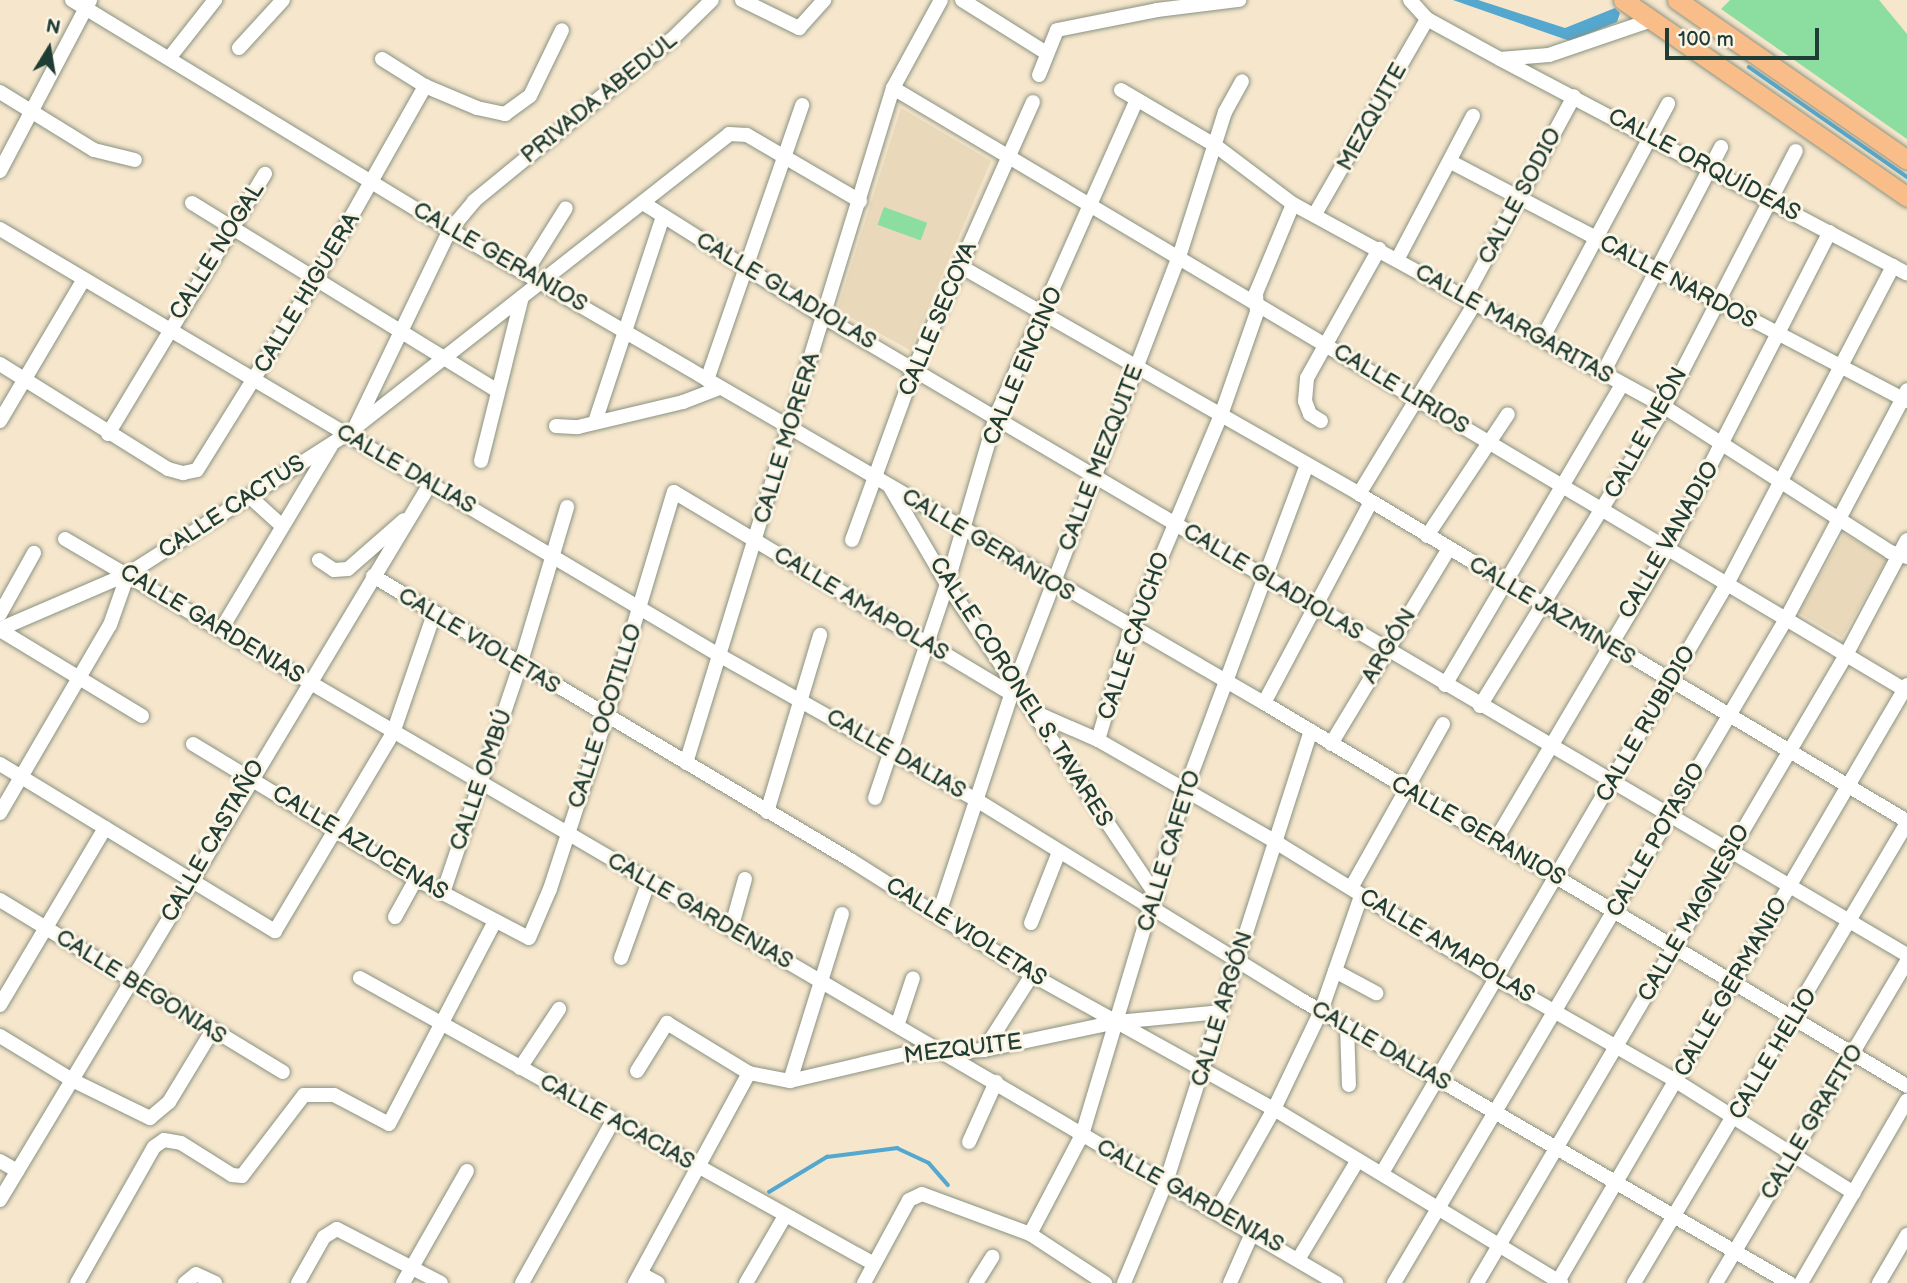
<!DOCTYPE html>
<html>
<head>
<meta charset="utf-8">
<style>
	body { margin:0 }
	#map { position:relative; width:1907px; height:1283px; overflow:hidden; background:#f5e6cc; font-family:"Balsamiq Sans",sans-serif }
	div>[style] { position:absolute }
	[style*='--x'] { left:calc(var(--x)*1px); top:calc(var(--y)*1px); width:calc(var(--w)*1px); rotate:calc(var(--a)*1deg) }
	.built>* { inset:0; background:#e9d9ba; transform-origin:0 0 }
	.green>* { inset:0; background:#8bdea0; transform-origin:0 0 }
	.water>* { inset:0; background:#54a7cf }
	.stream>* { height:3.5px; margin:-1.75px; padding:0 1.75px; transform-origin:1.75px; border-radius:1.75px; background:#54a7cf }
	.roads { filter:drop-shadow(0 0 2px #8a9280) drop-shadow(0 0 2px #8a9280) }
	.minor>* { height:14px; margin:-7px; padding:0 7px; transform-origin:7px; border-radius:7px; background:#fff }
	.highway>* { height:19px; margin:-9.5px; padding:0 9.5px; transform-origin:9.5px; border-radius:9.5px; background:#f8bd88 }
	span { translate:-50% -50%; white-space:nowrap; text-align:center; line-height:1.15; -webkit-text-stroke:6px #fcf5e5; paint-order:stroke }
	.street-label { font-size:23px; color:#1f3d34 }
	.north { position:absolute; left:14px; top:14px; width:70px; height:70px; -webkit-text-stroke:5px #fcf5e5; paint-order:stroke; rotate:11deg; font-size:19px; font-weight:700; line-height:28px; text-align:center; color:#1f3d34 }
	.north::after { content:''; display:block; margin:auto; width:24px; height:32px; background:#1f3d34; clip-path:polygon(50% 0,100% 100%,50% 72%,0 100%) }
	.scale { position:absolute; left:1665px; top:28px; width:154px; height:32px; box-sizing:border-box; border:4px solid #1f3d34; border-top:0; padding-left:9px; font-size:21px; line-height:24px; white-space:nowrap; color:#1f3d34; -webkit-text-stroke:5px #fcf5e5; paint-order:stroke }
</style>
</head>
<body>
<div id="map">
	<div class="built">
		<i style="clip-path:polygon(901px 108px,991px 161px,910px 350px,837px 310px)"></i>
		<i style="left:1844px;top:534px;width:50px;height:91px;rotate:30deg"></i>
	</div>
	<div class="green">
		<i style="clip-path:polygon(1730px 0,1879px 0,1907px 34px,1907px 139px,1721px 9px)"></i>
		<i style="left:884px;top:207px;width:46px;height:19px;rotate:20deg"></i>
	</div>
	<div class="water">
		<i style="clip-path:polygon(1453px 0,1478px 0,1565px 28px,1615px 8px,1620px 13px,1617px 22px,1570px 41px)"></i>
	</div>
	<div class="stream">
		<i style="--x:1749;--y:67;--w:193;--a:34.8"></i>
		<i style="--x:769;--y:1192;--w:68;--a:-31.1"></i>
		<i style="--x:827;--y:1157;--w:71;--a:-7.3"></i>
		<i style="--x:897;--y:1148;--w:35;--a:25"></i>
		<i style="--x:929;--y:1163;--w:29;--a:49"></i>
	</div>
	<div class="roads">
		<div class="minor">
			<i style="--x:72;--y:0;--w:442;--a:31.3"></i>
			<i style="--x:450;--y:230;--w:941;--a:30.16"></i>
			<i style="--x:1264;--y:703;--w:748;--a:30.78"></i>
			<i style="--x:742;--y:0;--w:64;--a:26.2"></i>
			<i style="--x:799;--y:28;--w:38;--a:-48"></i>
			<i style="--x:962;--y:0;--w:98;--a:32.1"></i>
			<i style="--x:1410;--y:0;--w:25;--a:48"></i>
			<i style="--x:1427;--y:19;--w:83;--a:28.7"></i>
			<i style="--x:1500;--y:59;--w:49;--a:-4.7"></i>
			<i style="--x:1549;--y:55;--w:109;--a:-18.8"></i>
			<i style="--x:239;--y:48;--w:65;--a:-47.5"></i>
			<i style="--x:170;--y:57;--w:73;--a:-51.7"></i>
			<i style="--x:382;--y:59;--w:51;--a:32.1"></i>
			<i style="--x:425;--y:86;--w:56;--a:22.9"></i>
			<i style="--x:477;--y:108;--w:29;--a:12"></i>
			<i style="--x:505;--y:114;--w:31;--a:-36"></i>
			<i style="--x:530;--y:96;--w:73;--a:-64.1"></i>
			<i style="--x:1500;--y:59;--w:460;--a:27.8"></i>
			<i style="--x:1039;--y:75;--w:48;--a:-68.2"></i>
			<i style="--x:1057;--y:30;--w:102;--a:-11.3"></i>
			<i style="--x:1157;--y:10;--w:83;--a:-7"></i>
			<i style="--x:893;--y:88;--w:1180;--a:30.74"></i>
			<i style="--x:1121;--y:90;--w:110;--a:30.5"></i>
			<i style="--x:1216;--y:146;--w:96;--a:37"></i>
			<i style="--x:1293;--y:204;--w:422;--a:28.6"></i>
			<i style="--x:1663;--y:406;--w:270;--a:32.7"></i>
			<i style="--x:1890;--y:552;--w:18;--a:16"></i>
			<i style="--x:0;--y:92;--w:110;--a:31.7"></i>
			<i style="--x:94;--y:150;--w:42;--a:13.7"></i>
			<i style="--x:1451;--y:162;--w:515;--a:27.66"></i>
			<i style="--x:0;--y:171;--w:193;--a:-62.2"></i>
			<i style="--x:192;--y:203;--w:357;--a:31.6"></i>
			<i style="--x:643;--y:203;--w:214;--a:32.2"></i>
			<i style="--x:824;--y:317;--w:1257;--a:30.5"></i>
			<i style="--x:1315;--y:214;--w:225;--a:-60.1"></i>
			<i style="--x:0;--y:229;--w:836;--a:30.65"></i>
			<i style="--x:719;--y:655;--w:297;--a:29.4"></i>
			<i style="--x:978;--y:801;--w:376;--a:31.6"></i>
			<i style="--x:1298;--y:998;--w:568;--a:30.13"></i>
			<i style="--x:1397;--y:260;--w:163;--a:-62.2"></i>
			<i style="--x:960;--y:266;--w:460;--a:29.7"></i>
			<i style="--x:1359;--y:494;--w:638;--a:30.83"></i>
			<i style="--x:526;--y:272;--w:75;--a:-58"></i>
			<i style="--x:1466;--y:296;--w:227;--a:-61.6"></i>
			<i style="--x:1542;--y:339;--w:267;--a:-61.8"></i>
			<i style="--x:0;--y:364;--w:198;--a:32"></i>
			<i style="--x:168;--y:469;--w:16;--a:15"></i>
			<i style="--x:183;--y:473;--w:14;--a:-12"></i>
			<i style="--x:197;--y:470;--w:225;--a:-58.1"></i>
			<i style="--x:316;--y:279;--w:222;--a:-60.5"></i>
			<i style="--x:1603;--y:373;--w:255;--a:-62.4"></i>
			<i style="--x:707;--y:380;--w:291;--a:-70.9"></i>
			<i style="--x:0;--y:421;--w:165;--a:-59.4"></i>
			<i style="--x:1321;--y:421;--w:13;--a:-148"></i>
			<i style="--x:1310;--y:414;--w:14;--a:-111"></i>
			<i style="--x:1305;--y:401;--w:23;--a:-85"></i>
			<i style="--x:1307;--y:378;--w:148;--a:-60.8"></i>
			<i style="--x:595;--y:422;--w:217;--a:-71.7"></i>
			<i style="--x:356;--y:425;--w:216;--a:-64.3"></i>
			<i style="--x:450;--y:230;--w:38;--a:-50"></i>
			<i style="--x:474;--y:201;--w:254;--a:-39.3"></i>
			<i style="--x:671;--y:40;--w:57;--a:-44.3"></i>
			<i style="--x:556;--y:426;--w:22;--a:3"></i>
			<i style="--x:578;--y:427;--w:108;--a:-13.4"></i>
			<i style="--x:683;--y:402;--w:39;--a:-21"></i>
			<i style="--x:108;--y:434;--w:304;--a:-58.9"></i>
			<i style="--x:481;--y:461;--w:169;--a:-76"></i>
			<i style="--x:890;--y:487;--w:113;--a:59.6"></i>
			<i style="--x:947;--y:584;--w:376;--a:56.1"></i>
			<i style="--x:1359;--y:494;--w:223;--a:-58.7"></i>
			<i style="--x:249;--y:496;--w:43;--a:42.2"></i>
			<i style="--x:1427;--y:536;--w:146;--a:-56.4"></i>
			<i style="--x:65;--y:539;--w:1473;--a:30.34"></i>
			<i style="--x:852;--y:540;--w:184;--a:-70"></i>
			<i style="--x:915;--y:367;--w:290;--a:-66"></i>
			<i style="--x:319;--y:560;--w:18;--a:34"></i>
			<i style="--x:334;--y:570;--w:14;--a:-4"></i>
			<i style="--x:348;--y:569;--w:74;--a:-41.2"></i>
			<i style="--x:373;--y:576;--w:557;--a:30.75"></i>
			<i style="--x:852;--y:861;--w:213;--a:32.3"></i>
			<i style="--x:1032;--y:975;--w:277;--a:29"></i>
			<i style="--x:1274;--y:1109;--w:336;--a:31.2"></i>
			<i style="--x:0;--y:614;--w:70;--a:-60.9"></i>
			<i style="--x:222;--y:628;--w:212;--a:-59.1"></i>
			<i style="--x:0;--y:629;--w:139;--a:-23.3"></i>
			<i style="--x:128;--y:574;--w:260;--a:-32.6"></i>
			<i style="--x:347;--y:434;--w:486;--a:-38.1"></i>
			<i style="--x:729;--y:134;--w:18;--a:3"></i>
			<i style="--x:747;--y:135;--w:131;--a:30.3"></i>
			<i style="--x:0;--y:630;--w:166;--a:31.2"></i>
			<i style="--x:1445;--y:685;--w:349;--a:-59.5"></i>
			<i style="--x:1264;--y:703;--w:228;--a:-62"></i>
			<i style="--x:1480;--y:706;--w:343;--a:-58.3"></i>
			<i style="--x:1660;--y:414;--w:296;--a:-62.7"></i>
			<i style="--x:1034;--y:712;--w:70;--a:23.6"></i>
			<i style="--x:1098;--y:740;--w:203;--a:29.8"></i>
			<i style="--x:1274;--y:841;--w:259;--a:31.7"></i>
			<i style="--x:1494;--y:977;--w:210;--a:29.7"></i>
			<i style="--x:1676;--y:1081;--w:210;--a:32.2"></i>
			<i style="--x:1098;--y:740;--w:116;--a:-73.4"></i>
			<i style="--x:1131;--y:629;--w:232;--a:-67.2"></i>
			<i style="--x:1221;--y:415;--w:109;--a:-70.7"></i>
			<i style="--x:1257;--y:312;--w:19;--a:-93"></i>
			<i style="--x:1256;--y:293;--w:96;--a:-67.4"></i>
			<i style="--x:193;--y:744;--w:261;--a:31.2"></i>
			<i style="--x:416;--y:879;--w:127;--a:27.6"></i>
			<i style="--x:529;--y:938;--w:53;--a:-66.8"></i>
			<i style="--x:550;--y:889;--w:180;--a:-71.9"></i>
			<i style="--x:606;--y:718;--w:236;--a:-73.3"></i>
			<i style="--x:674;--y:492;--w:394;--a:30.9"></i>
			<i style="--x:1331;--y:744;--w:227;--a:-58.9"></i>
			<i style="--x:686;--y:763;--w:706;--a:-72.95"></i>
			<i style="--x:893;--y:88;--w:100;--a:-61.4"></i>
			<i style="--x:0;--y:764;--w:322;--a:31.3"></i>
			<i style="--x:275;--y:931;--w:230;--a:-59.2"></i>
			<i style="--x:393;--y:733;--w:126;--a:-71"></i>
			<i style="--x:875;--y:798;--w:226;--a:-71.4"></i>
			<i style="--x:947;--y:584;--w:175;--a:-73.7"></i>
			<i style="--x:996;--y:416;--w:346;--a:-66"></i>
			<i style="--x:767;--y:812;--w:185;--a:-73.3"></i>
			<i style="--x:0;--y:813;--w:218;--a:-59.7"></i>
			<i style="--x:110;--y:625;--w:54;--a:-70.6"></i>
			<i style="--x:1495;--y:841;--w:340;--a:-59.4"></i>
			<i style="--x:1668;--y:548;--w:355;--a:-62.9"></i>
			<i style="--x:1351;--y:888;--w:188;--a:-60.7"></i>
			<i style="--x:443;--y:893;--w:241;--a:-71.3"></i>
			<i style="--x:520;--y:665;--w:165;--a:-73.4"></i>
			<i style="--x:0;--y:900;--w:331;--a:31.3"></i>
			<i style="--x:938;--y:916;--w:242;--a:-71.7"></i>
			<i style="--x:1014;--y:686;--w:460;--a:-69"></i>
			<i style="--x:1179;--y:257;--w:152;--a:-72.4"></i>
			<i style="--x:1225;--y:112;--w:35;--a:-61"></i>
			<i style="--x:395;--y:917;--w:43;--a:-61.1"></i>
			<i style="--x:1031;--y:923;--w:76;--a:-68.5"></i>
			<i style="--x:731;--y:929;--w:52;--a:-74.4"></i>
			<i style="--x:621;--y:958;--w:82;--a:-70"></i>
			<i style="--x:1335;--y:971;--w:47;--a:28.2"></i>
			<i style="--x:360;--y:978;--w:588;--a:29.09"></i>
			<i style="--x:0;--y:1005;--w:206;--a:-59.3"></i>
			<i style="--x:898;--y:1023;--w:47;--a:-71.6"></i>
			<i style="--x:1347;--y:1026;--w:59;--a:88.1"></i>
			<i style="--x:0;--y:1036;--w:84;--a:31.4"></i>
			<i style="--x:72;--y:1080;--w:87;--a:26"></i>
			<i style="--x:150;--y:1118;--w:25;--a:-40"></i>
			<i style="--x:169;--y:1102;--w:83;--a:-58.8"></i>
			<i style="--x:984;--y:1050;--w:89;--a:-57.4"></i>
			<i style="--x:520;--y:1068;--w:71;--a:-56.5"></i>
			<i style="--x:637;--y:1071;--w:57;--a:-58"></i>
			<i style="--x:667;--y:1023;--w:96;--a:31.4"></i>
			<i style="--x:749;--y:1073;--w:42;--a:11"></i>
			<i style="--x:790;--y:1081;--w:118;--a:-13.2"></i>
			<i style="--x:905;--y:1054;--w:79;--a:-2.9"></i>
			<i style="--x:984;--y:1050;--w:136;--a:-11.9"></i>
			<i style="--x:1117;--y:1022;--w:103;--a:-5.5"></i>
			<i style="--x:790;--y:1081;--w:175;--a:-72.7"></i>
			<i style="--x:969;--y:1142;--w:66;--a:-65.8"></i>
			<i style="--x:0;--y:1161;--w:20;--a:30"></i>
			<i style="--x:1382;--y:1173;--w:683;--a:-59.64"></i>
			<i style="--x:1727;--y:584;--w:359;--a:-62.4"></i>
			<i style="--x:0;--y:1200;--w:835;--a:-59.01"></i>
			<i style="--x:1216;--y:1212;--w:118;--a:-60.6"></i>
			<i style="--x:1274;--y:1109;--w:109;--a:-64.4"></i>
			<i style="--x:1321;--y:1011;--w:122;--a:-70.8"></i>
			<i style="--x:1030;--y:1234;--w:112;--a:-62.3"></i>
			<i style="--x:1082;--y:1135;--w:359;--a:-73.3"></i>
			<i style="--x:1185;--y:791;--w:348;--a:-69.5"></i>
			<i style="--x:1299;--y:1258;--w:114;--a:-59"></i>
			<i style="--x:641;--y:1274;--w:19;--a:28"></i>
			<i style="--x:77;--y:1283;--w:156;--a:-60.5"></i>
			<i style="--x:154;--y:1147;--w:12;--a:-35"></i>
			<i style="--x:164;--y:1140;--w:17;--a:10"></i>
			<i style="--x:181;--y:1143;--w:60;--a:32.1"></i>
			<i style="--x:232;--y:1175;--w:10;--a:6"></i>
			<i style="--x:242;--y:1176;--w:102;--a:-52.6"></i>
			<i style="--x:304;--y:1095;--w:30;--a:0"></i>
			<i style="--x:334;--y:1095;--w:62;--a:27.8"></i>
			<i style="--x:389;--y:1124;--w:229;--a:-62.4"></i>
			<i style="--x:185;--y:1283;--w:14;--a:-39"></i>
			<i style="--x:196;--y:1274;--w:21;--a:25"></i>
			<i style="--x:298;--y:1283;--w:53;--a:-60.5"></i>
			<i style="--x:324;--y:1237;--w:15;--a:-32"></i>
			<i style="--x:337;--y:1229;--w:117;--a:27.4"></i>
			<i style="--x:403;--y:1283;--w:129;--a:-60.3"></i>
			<i style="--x:522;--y:1283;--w:186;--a:-60.7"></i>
			<i style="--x:635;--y:1283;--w:239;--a:-61.5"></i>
			<i style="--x:746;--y:1283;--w:78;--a:-59.8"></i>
			<i style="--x:864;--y:1283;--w:94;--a:-61.5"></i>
			<i style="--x:909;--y:1200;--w:14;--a:-25"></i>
			<i style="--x:922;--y:1194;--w:115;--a:20.3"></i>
			<i style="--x:1030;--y:1234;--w:90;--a:33.2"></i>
			<i style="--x:976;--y:1283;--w:31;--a:-58"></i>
			<i style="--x:1124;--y:1283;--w:109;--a:-67.4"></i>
			<i style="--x:1166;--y:1182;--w:474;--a:-72.2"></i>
			<i style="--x:1230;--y:1283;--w:57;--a:-66.1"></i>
			<i style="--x:1394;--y:1283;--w:771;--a:-59.44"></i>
			<i style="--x:1786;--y:619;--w:259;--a:-62.1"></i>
			<i style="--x:1477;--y:1283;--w:728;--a:-59.56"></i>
			<i style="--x:1846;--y:655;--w:130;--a:-62.1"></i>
			<i style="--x:1557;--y:1283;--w:693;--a:-59.66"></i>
			<i style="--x:1634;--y:1283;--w:535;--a:-59.31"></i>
			<i style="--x:1716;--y:1283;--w:374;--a:-59.3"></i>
			<i style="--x:1801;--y:1283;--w:211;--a:-59.9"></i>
			<i style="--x:1879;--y:1283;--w:56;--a:-59.7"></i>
		</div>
		<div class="highway">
			<i style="--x:1623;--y:0;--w:346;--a:34.7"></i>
			<i style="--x:1677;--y:0;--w:280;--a:34.8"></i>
		</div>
	</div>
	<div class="street-label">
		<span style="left:599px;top:98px;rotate:-39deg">PRIVADA ABEDUL</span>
		<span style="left:1372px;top:117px;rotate:-61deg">MEZQUITE</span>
		<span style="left:1704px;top:165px;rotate:28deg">CALLE ORQUÍDEAS</span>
		<span style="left:1520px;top:196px;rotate:-62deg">CALLE SODIO</span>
		<span style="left:217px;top:251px;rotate:-58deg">CALLE NOGAL</span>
		<span style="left:500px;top:257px;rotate:30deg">CALLE GERANIOS</span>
		<span style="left:1678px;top:282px;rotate:28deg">CALLE NARDOS</span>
		<span style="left:786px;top:291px;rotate:31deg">CALLE GLADIOLAS</span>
		<span style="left:307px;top:293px;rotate:-59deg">CALLE HIGUERA</span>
		<span style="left:938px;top:319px;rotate:-67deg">CALLE SECOYA</span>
		<span style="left:1514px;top:324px;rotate:29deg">CALLE MARGARITAS</span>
		<span style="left:1023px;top:366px;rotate:-67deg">CALLE ENCINO</span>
		<span style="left:1401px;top:389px;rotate:31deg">CALLE LIRIOS</span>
		<span style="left:1646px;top:433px;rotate:-61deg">CALLE NEÓN</span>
		<span style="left:787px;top:438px;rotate:-73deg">CALLE MORERA</span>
		<span style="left:1101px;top:458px;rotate:-69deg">CALLE MEZQUITE</span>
		<span style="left:406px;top:469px;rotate:30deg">CALLE DALIAS</span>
		<span style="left:232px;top:507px;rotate:-33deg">CALLE CACTUS</span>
		<span style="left:1669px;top:540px;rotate:-60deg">CALLE VANADIO</span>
		<span style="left:988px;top:545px;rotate:31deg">CALLE GERANIOS</span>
		<span style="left:1273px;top:582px;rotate:31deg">CALLE GLADIOLAS</span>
		<span style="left:861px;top:604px;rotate:31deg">CALLE AMAPOLAS</span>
		<span style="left:1552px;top:611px;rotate:31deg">CALLE JAZMINES</span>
		<span style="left:212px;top:624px;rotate:31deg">CALLE GARDENIAS</span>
		<span style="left:1134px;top:636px;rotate:-71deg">CALLE CAUCHO</span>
		<span style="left:479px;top:641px;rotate:31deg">CALLE VIOLETAS</span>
		<span style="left:1389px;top:646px;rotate:-59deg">ARGÓN</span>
		<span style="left:1021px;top:692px;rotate:57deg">CALLE CORONEL S. TAVARES</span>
		<span style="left:605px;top:716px;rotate:-72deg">CALLE OCOTILLO</span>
		<span style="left:1646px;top:724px;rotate:-60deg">CALLE RUBIDIO</span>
		<span style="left:896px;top:754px;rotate:30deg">CALLE DALIAS</span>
		<span style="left:481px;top:780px;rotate:-71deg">CALLE OMBÚ</span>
		<span style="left:1478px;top:831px;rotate:30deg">CALLE GERANIOS</span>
		<span style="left:1656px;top:840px;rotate:-60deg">CALLE POTASIO</span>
		<span style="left:213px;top:841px;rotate:-60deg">CALLE CASTAÑO</span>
		<span style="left:360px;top:843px;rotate:31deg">CALLE AZUCENAS</span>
		<span style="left:1169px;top:851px;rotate:-73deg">CALLE CAFETO</span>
		<span style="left:700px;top:911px;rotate:30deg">CALLE GARDENIAS</span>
		<span style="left:1694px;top:913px;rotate:-60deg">CALLE MAGNESIO</span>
		<span style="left:966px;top:932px;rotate:32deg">CALLE VIOLETAS</span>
		<span style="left:1447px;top:946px;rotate:31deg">CALLE AMAPOLAS</span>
		<span style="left:141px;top:987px;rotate:32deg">CALLE BEGONIAS</span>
		<span style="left:1731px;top:987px;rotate:-60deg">CALLE GERMANIO</span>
		<span style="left:1222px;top:1009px;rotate:-73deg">CALLE ARGÓN</span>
		<span style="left:1381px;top:1046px;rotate:30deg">CALLE DALIAS</span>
		<span style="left:963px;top:1049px;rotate:-7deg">MEZQUITE</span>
		<span style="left:1773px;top:1054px;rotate:-59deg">CALLE HELIO</span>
		<span style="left:617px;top:1122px;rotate:29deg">CALLE ACACIAS</span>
		<span style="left:1812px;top:1122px;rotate:-59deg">CALLE GRAFITO</span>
		<span style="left:1190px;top:1196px;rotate:29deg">CALLE GARDENIAS</span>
	</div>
	<div class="north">N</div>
	<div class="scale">100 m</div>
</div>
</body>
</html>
